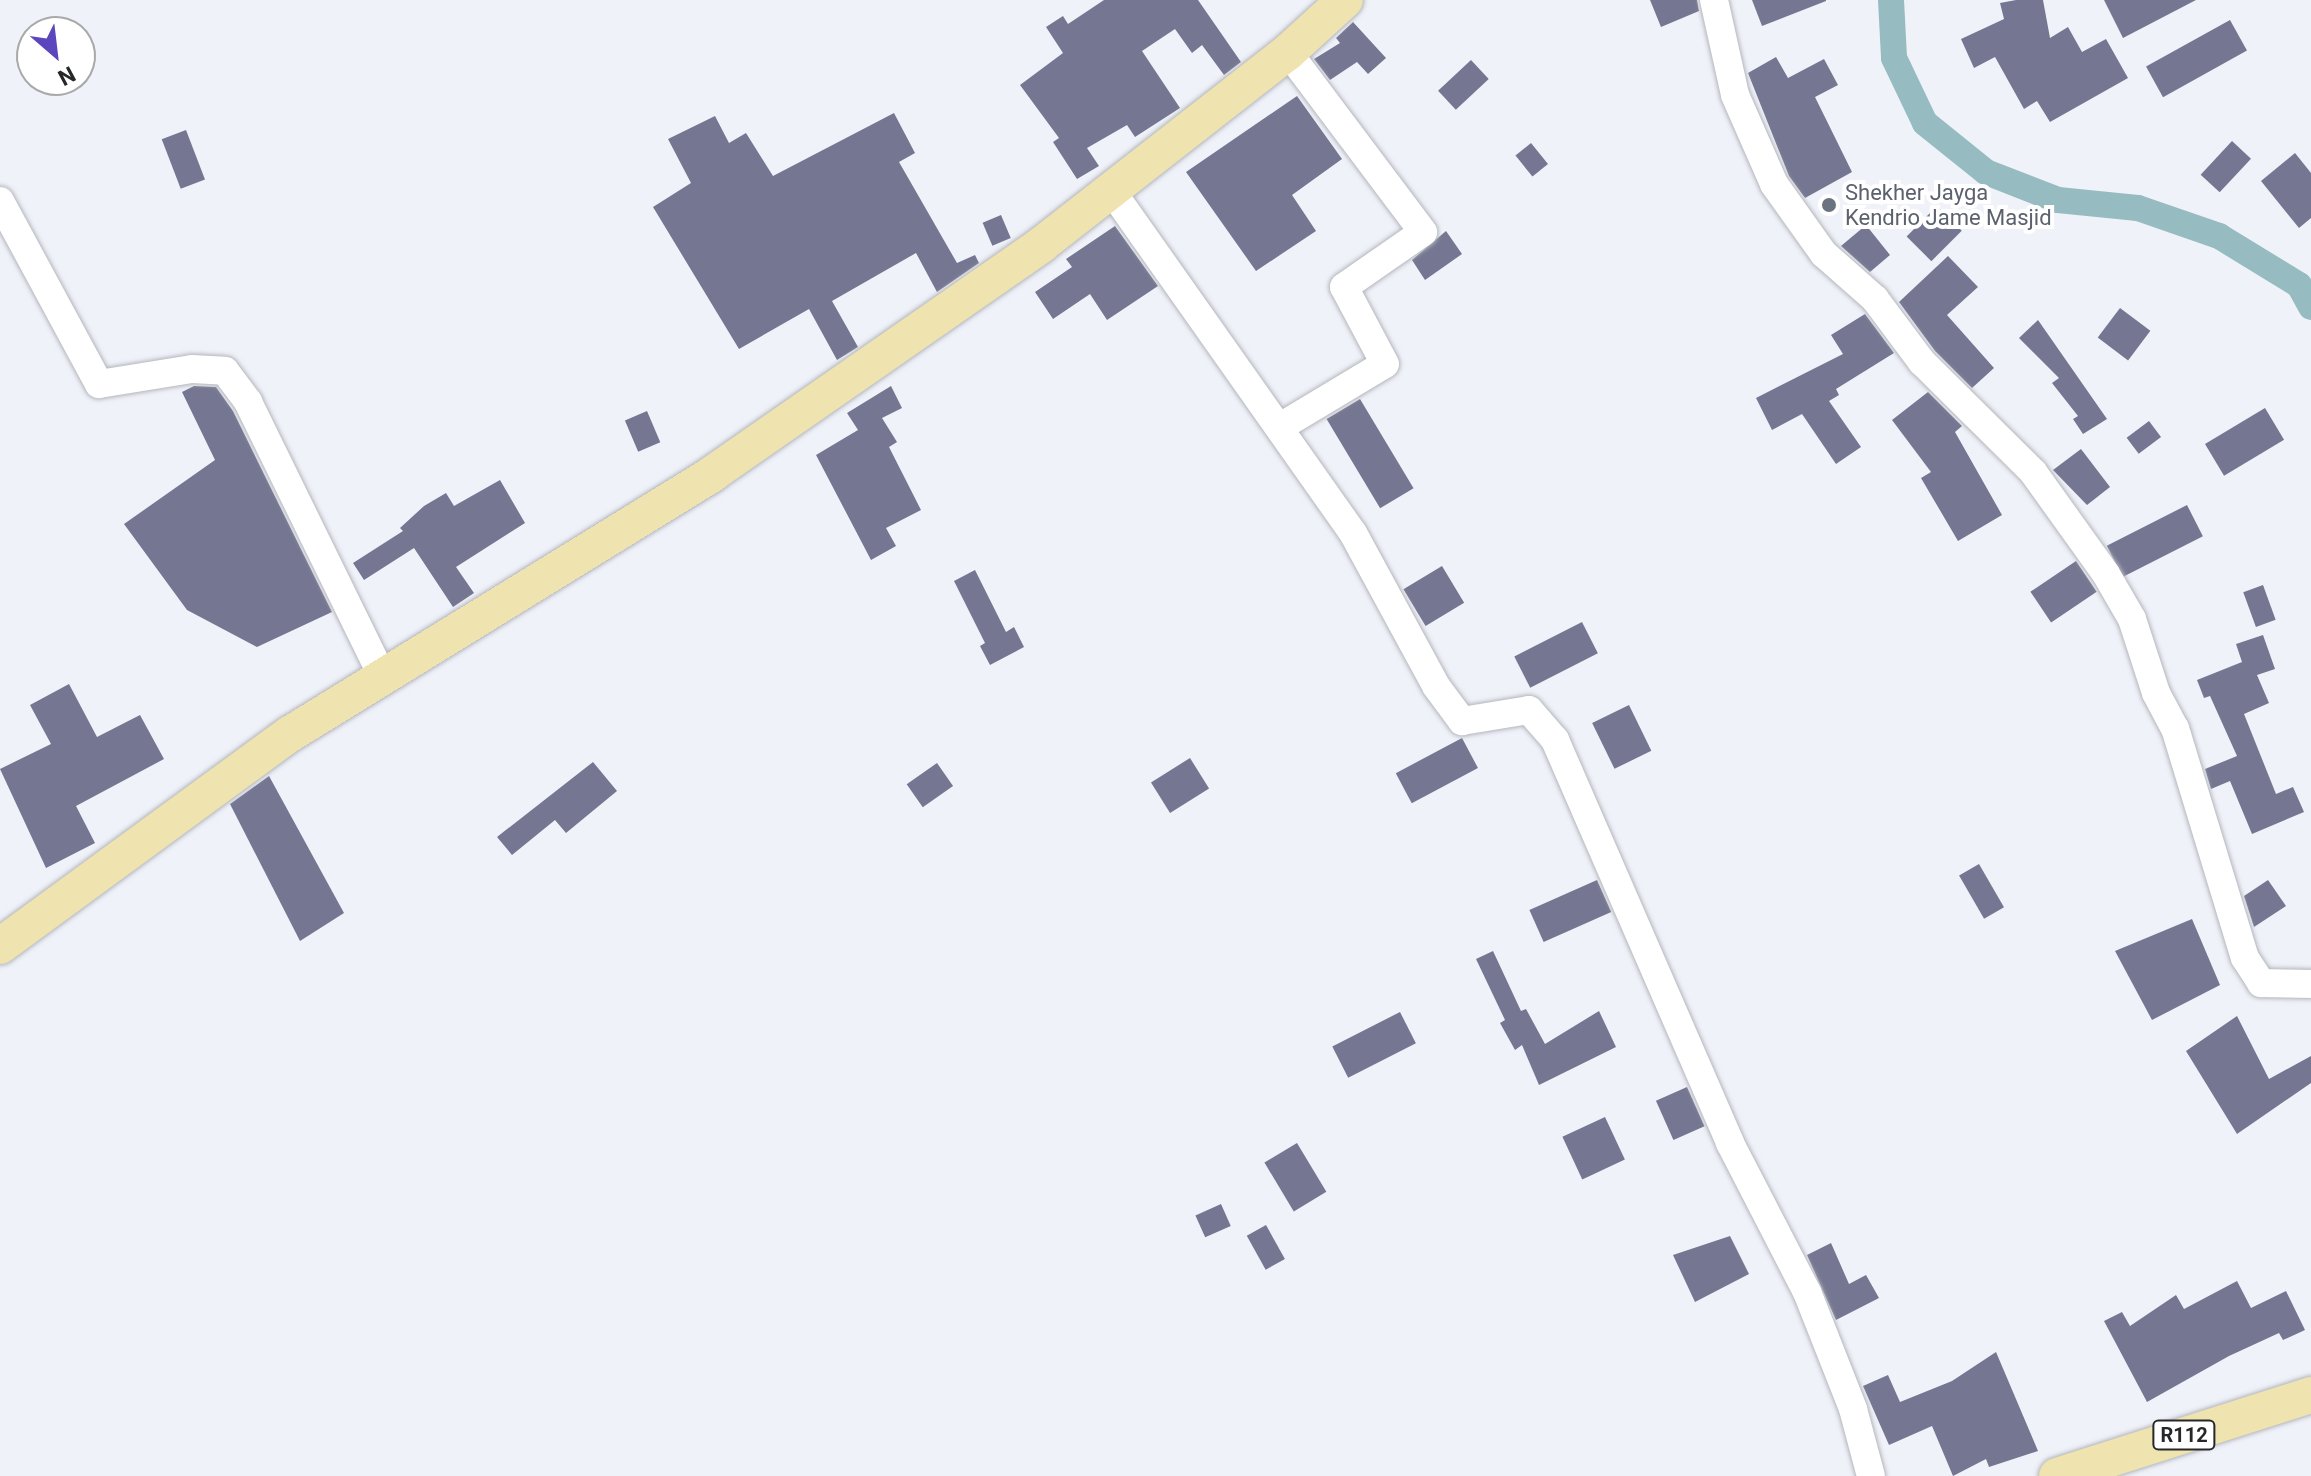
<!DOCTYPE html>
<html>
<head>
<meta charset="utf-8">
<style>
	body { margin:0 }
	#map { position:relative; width:2311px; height:1476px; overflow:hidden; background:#f0f2f9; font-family:Roboto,sans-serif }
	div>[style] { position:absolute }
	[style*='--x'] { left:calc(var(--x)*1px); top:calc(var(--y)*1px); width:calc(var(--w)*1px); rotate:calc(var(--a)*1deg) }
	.canal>* { height:26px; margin:-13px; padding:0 13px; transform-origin:13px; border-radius:13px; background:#96bcc1 }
	.building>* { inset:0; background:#757691; transform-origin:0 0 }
	.roads { filter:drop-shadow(0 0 2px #b3b6bc) drop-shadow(0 0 2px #b3b6bc) }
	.minor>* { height:28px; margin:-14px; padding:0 14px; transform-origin:14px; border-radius:14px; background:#fff }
	.major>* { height:36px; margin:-18px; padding:0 18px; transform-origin:18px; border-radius:18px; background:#efe3af }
	.dots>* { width:22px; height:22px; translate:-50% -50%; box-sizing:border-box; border:4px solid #fff; border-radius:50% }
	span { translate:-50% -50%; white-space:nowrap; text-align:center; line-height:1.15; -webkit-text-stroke:8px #fff; paint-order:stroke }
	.shield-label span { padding:2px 6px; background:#fff; border:2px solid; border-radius:6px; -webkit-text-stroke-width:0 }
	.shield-label { font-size:20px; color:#262729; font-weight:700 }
	.worship-label { font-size:22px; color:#5b616d }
	.left { translate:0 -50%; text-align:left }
	.north { position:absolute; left:16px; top:16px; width:80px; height:80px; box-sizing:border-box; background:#fff; border:2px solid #a8a9a9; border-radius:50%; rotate:152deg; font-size:22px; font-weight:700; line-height:32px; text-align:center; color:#262729 }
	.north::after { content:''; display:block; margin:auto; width:28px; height:36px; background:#5b46be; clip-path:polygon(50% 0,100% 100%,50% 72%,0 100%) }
</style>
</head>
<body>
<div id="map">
	<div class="canal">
		<i style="--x:1891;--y:0;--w:58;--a:87"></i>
		<i style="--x:1894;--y:58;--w:72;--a:64.5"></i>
		<i style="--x:1925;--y:123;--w:78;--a:38.8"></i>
		<i style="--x:1986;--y:172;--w:77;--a:21.3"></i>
		<i style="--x:2058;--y:200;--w:80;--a:5.7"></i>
		<i style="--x:2138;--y:208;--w:86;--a:19.1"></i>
		<i style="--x:2219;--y:236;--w:94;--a:31.5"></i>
		<i style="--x:2299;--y:285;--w:25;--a:61"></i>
	</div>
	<div class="building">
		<i style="clip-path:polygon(1104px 0,1198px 0,1241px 62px,1224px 75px,1202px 45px,1192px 53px,1175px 29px,1142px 51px,1180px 108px,1135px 137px,1127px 125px,1087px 148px,1099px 166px,1077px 179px,1053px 142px,1059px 138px,1020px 85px,1063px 53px,1046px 27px,1063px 16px,1068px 24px)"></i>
		<i style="clip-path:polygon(1650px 0,1697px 0,1699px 11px,1661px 27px)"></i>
		<i style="clip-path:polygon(1752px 0,1826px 0,1826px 1px,1762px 26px)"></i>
		<i style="clip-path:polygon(2016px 0,2043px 0,2050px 38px,2068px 27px,2082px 52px,2106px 39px,2128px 78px,2050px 122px,2037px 101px,2024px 109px,1995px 57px,1974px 68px,1961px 39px,2004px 19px,2000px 3px)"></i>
		<i style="clip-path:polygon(2104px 0,2196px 0,2123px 38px)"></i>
		<i style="left:2230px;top:20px;width:35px;height:96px;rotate:61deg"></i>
		<i style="clip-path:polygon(1353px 22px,1386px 58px,1368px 74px,1357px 62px,1330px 80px,1314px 59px,1340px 43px,1336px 38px)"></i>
		<i style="clip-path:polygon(1776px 57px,1788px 78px,1824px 59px,1838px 85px,1815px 97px,1852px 172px,1805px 198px,1789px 176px,1748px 73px)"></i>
		<i style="left:1471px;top:60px;width:26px;height:45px;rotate:47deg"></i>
		<i style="clip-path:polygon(1297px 96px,1342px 159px,1292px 195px,1316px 231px,1256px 271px,1186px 172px)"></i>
		<i style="clip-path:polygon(894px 113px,915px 153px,899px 162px,957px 263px,975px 255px,979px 263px,937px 292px,916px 253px,832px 301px,858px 347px,837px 360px,809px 309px,739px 349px,653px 207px,691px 183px,668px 139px,715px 116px,729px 143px,746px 133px,773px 176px)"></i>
		<i style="left:186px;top:130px;width:53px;height:26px;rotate:69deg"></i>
		<i style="left:2232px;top:141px;width:26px;height:46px;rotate:43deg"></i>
		<i style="left:1531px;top:143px;width:27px;height:20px;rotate:51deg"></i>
		<i style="clip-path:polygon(2295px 153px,2311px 173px,2311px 218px,2299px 228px,2261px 181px)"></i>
		<i style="left:1937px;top:206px;width:35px;height:43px;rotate:45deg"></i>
		<i style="left:1001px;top:215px;width:25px;height:20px;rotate:67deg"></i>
		<i style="clip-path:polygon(1866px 225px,1890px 255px,1870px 272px,1841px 246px)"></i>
		<i style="clip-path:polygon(1115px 226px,1158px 286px,1107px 320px,1090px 294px,1053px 319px,1035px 292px,1072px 267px,1066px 259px)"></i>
		<i style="clip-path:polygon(1446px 231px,1462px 254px,1425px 280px,1412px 260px)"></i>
		<i style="clip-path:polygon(1948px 256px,1978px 287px,1947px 315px,1994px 368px,1972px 388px,1935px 351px,1899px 302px)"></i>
		<i style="left:2120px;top:308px;width:38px;height:37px;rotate:37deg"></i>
		<i style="clip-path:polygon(1865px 314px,1894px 353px,1836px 389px,1839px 395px,1829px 401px,1861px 447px,1836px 464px,1802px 414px,1772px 430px,1756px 398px,1843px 354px,1831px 335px)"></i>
		<i style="clip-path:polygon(2038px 320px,2107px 419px,2083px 434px,2073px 419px,2078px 416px,2052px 383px,2059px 378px,2019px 338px)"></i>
		<i style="clip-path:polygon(194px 386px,216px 387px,233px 411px,332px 612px,257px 647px,187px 610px,124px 524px,215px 460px,182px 392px)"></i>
		<i style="clip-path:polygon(891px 386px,902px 408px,882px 418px,897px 442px,889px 447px,921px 510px,886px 528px,896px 546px,871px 560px,816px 455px,858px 430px,847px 413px)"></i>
		<i style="clip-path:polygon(1928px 392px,1962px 426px,1955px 432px,2002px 515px,1958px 541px,1921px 478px,1931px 472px,1892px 420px)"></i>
		<i style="left:1360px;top:399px;width:104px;height:39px;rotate:59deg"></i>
		<i style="left:2265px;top:408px;width:37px;height:70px;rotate:59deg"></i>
		<i style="left:647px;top:411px;width:34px;height:24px;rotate:67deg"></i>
		<i style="left:2149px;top:421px;width:20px;height:28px;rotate:53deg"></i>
		<i style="clip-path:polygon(2081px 449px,2110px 487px,2087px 505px,2053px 470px)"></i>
		<i style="clip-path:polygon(500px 480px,525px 523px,456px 567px,474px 593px,453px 607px,414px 548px,364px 580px,353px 563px,403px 531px,400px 528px,424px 506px,446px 493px,454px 506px)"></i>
		<i style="left:2187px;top:505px;width:35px;height:90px;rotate:63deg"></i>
		<i style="left:2076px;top:561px;width:37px;height:55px;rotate:56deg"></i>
		<i style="left:1442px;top:566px;width:43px;height:45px;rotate:59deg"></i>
		<i style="clip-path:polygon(975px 570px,1006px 632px,1014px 627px,1024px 647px,990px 665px,980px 646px,985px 643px,954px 581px)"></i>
		<i style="left:2263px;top:585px;width:37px;height:21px;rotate:70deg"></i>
		<i style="left:1582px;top:622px;width:35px;height:76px;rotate:63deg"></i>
		<i style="clip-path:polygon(2263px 635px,2275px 669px,2257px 675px,2269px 703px,2244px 714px,2276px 794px,2293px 787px,2304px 812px,2252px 834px,2230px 781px,2211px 789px,2205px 769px,2237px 756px,2210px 696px,2204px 698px,2197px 680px,2242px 662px,2236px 644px)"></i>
		<i style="clip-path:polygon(69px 684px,97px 737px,140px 715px,164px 759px,76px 806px,95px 843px,46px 868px,0 769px,51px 744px,30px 705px)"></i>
		<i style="left:1629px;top:705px;width:51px;height:41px;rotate:64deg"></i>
		<i style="left:1462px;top:738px;width:34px;height:75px;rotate:62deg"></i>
		<i style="left:1190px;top:758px;width:36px;height:46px;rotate:58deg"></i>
		<i style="clip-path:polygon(593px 762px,617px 791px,566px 833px,555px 820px,512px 855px,497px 837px)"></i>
		<i style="left:937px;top:763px;width:28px;height:37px;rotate:55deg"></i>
		<i style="clip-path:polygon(269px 776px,344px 913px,300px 941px,230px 804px)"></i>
		<i style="left:1979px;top:864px;width:50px;height:23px;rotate:60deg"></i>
		<i style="left:1597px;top:880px;width:35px;height:74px;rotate:66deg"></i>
		<i style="clip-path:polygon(2268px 880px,2286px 906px,2254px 927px,2244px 896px)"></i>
		<i style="clip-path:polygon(2192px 919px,2220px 985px,2152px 1020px,2115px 951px)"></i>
		<i style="clip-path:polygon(1493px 951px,1521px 1011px,1526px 1009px,1545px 1044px,1599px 1011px,1616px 1047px,1539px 1085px,1522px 1045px,1515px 1050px,1500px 1023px,1505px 1020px,1476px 959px)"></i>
		<i style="left:1400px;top:1012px;width:35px;height:76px;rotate:63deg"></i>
		<i style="clip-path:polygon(2237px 1016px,2269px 1079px,2311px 1056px,2311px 1083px,2237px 1134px,2186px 1051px)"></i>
		<i style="left:1687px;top:1087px;width:43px;height:34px;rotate:66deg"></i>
		<i style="left:1605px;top:1117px;width:47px;height:47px;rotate:65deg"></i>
		<i style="left:1297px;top:1143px;width:57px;height:38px;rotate:59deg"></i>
		<i style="left:1221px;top:1204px;width:24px;height:28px;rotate:66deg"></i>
		<i style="left:1266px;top:1225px;width:39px;height:22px;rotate:61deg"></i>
		<i style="clip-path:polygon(1730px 1236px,1749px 1274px,1695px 1302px,1673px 1255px)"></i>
		<i style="clip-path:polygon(1831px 1243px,1849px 1284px,1866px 1275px,1879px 1298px,1836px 1320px,1807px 1255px)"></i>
		<i style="clip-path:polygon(2237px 1281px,2251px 1308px,2286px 1291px,2305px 1330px,2283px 1340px,2279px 1333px,2229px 1356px,2147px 1402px,2104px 1321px,2122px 1312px,2130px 1326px,2176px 1295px,2184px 1309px)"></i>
		<i style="clip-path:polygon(1996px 1352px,2038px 1451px,1989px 1467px,1986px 1459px,1953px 1476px,1932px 1426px,1889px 1445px,1863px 1386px,1888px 1375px,1900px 1402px,1952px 1381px)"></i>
	</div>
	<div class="roads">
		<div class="minor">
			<i style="--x:1714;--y:0;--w:97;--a:77.5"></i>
			<i style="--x:1735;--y:95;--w:97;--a:66.3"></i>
			<i style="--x:1774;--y:184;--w:86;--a:54.5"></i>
			<i style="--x:1824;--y:254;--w:68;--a:41.4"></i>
			<i style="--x:1875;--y:299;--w:79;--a:53.3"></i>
			<i style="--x:1922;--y:362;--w:156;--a:44.7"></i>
			<i style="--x:2033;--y:472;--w:125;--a:54.4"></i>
			<i style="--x:2106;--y:574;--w:52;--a:60"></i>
			<i style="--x:2132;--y:619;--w:78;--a:72"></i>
			<i style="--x:2156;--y:693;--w:40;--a:62"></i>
			<i style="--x:2175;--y:728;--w:240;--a:73.1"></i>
			<i style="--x:2245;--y:958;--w:30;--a:57"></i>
			<i style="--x:2261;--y:983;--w:50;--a:1.1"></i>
			<i style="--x:1111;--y:190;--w:420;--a:54.8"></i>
			<i style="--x:1353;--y:533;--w:174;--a:61.5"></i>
			<i style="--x:1436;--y:686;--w:44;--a:53.4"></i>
			<i style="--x:1462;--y:721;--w:68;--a:-9.3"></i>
			<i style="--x:1529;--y:710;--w:40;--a:49"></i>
			<i style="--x:1555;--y:740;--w:439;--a:66.5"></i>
			<i style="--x:1730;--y:1143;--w:168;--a:62.7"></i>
			<i style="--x:1807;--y:1292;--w:126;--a:68.5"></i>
			<i style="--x:1853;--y:1409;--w:69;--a:75"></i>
			<i style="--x:0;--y:201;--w:208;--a:61.6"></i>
			<i style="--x:99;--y:384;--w:94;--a:-9.2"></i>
			<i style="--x:192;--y:369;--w:33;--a:3"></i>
			<i style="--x:225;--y:371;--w:39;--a:53"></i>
			<i style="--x:248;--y:402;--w:306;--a:63.9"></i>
			<i style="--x:1280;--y:427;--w:122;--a:-31"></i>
			<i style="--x:1385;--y:364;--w:87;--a:-118"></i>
			<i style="--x:1344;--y:287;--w:96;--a:-34.8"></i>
			<i style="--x:1423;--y:232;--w:225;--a:-126.9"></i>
		</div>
		<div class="major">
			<i style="--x:0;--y:946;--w:359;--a:-36.2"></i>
			<i style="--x:290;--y:734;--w:496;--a:-31.6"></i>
			<i style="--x:712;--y:474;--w:401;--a:-34.8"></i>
			<i style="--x:1041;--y:245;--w:313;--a:-38"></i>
			<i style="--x:1288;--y:52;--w:77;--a:-42.4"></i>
			<i style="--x:2057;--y:1476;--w:267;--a:-17.7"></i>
		</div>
	</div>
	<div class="dots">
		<i style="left:1829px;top:205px;background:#6b7280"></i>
	</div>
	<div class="shield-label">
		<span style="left:2184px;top:1435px">R112</span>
	</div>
	<div class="worship-label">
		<span class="left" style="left:1845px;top:205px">Shekher Jayga<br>Kendrio Jame Masjid</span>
	</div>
	<div class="north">N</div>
</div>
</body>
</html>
